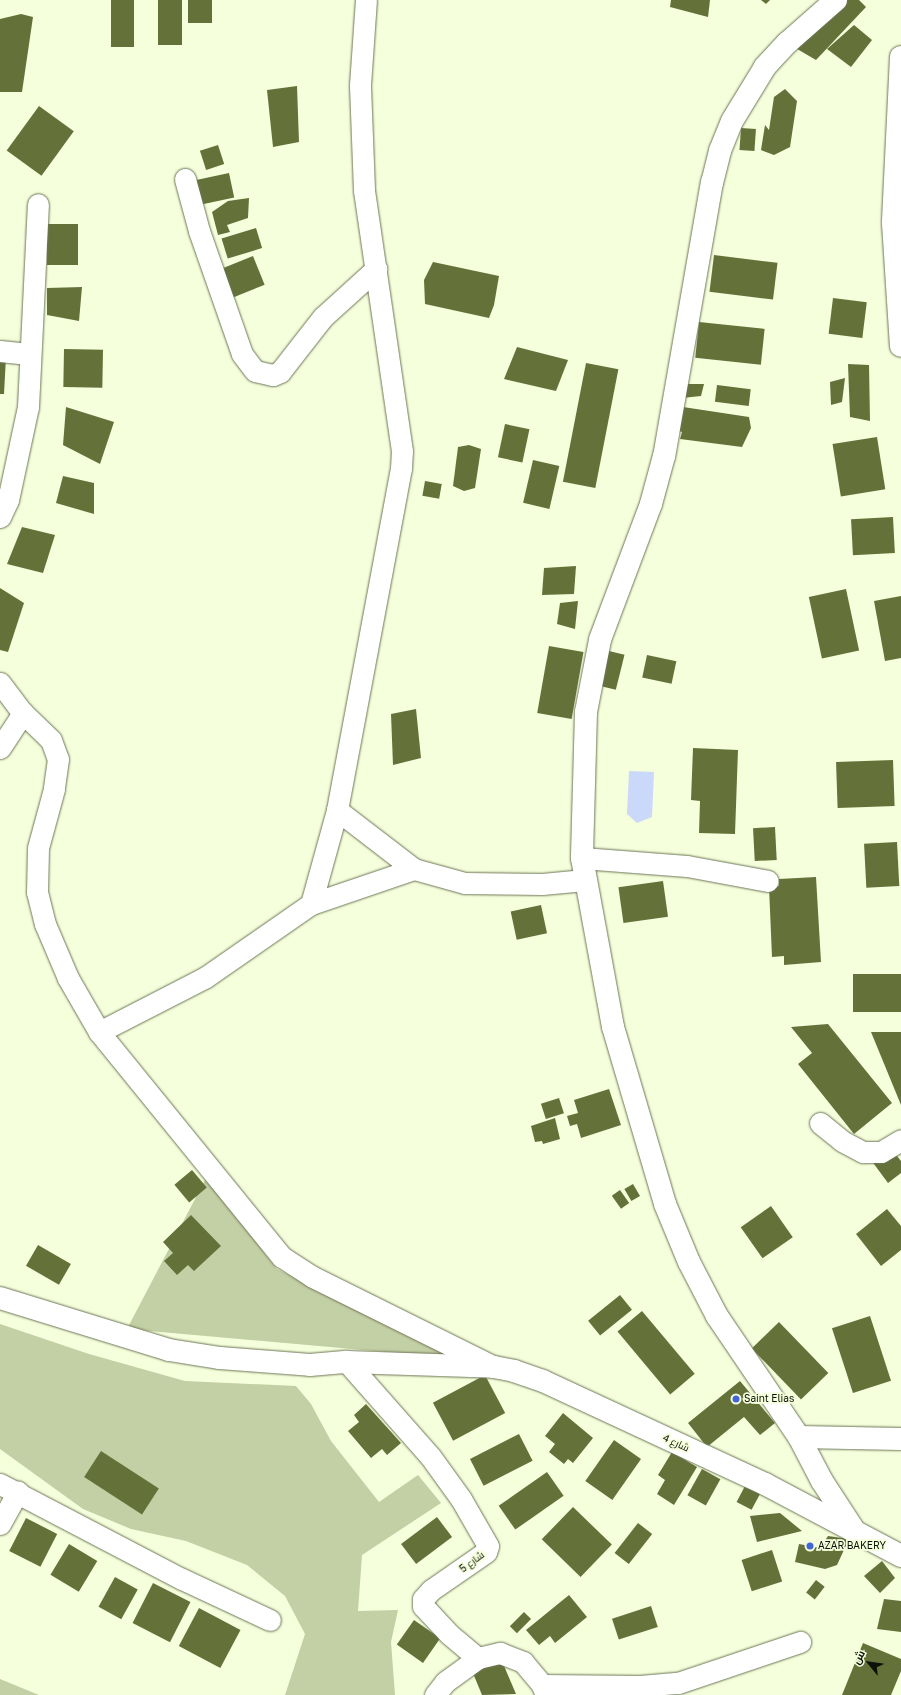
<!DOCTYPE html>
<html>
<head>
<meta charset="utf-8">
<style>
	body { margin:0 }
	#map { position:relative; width:901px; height:1695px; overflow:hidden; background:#f5ffdc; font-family:"Golos Text",Cairo,sans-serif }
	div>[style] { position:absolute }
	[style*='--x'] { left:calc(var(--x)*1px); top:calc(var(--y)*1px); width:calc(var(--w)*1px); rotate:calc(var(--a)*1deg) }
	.green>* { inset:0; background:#c3cfa4 }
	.water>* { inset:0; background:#cad8f9 }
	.building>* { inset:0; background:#64723a; transform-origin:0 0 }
	.roads { filter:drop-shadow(0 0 1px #6d7557) drop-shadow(0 0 1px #6d7557) }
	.minor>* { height:21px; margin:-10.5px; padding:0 10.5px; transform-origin:10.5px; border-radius:10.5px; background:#fff }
	.tertiary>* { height:22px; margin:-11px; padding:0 11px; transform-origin:11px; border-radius:11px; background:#fff }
	.dots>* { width:11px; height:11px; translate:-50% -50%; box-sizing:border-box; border:2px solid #f5ffdc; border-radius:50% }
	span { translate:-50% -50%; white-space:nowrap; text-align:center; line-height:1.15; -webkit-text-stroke:3.5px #f5ffdc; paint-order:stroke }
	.poi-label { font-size:10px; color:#0e1106 }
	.left { translate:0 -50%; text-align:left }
	.street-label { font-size:10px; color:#0e1106 }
	.north { position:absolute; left:849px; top:1643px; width:40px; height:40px; -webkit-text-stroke:3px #f5ffdc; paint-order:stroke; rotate:299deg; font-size:11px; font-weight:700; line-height:16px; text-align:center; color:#0e1106 }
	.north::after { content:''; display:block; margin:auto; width:14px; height:18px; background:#0e1106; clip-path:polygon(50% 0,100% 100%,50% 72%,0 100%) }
</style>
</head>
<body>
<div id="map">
	<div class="green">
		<i style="clip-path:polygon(206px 1178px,277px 1269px,454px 1358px,127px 1329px)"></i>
		<i style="clip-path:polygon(0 1324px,89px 1354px,185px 1381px,296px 1386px,311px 1404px,331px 1441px,379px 1502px,418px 1475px,441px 1503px,362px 1555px,358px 1611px,398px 1610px,391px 1642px,395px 1695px,285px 1695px,305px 1634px,285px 1596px,247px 1565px,186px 1541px,131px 1529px,83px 1509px,0 1449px)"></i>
		<i style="clip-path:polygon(0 1679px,39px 1695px,0 1695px)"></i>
	</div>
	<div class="water">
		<i style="clip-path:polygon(629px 771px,654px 772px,652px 817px,637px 823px,627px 814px)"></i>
	</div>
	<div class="building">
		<i style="left:111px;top:0;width:23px;height:47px"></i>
		<i style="left:158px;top:0;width:24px;height:45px"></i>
		<i style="left:188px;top:0;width:24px;height:23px"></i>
		<i style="clip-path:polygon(671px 0,710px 0,708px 17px,670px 7px)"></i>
		<i style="clip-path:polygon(761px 0,770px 0,766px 4px)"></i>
		<i style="clip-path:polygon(840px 0,859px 0,866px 7px,816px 60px,792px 46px)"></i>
		<i style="clip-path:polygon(21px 14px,33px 17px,22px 92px,0 92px,0 19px)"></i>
		<i style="clip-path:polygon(854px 25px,872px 40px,851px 67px,827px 49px)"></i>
		<i style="clip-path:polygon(297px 86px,299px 142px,273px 147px,267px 90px)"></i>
		<i style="clip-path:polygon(785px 89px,797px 101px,790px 147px,774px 155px,761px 150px,765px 125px,769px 130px,774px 97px)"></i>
		<i style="left:39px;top:106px;width:43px;height:55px;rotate:36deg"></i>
		<i style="left:741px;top:128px;width:15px;height:22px;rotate:4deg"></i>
		<i style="left:218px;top:145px;width:20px;height:19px;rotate:72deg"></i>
		<i style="left:229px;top:173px;width:25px;height:37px;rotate:78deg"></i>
		<i style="clip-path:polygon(249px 198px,248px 218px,227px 225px,230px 232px,218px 235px,212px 212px,228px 201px)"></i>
		<i style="left:47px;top:224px;width:31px;height:41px"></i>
		<i style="left:256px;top:228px;width:21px;height:36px;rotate:73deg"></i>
		<i style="left:714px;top:255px;width:64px;height:37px;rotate:7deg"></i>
		<i style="left:253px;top:256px;width:31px;height:36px;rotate:68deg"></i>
		<i style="clip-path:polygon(433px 262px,499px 276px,494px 305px,489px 318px,425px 304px,424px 280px)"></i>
		<i style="clip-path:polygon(82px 287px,79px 321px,47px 315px,47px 288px)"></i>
		<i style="left:833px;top:298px;width:34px;height:36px;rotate:7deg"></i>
		<i style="left:699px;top:322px;width:66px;height:36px;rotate:6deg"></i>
		<i style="clip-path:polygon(517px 347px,568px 360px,556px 391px,504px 379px)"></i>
		<i style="left:64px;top:349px;width:39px;height:38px;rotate:1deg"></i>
		<i style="clip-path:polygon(0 357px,6px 357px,4px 394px,0 394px)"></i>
		<i style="left:586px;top:363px;width:33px;height:121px;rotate:11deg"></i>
		<i style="clip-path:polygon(848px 364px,869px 365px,870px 421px,850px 417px)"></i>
		<i style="clip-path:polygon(845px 378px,842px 402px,831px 405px,830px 382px)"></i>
		<i style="clip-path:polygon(679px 384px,704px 384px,701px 396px,682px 398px)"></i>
		<i style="left:717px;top:385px;width:34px;height:17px;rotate:7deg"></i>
		<i style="clip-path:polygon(66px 407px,114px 422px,100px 464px,63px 445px)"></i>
		<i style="clip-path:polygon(683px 407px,749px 417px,751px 428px,742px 447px,680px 439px,682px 432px,676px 430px)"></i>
		<i style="left:505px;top:424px;width:25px;height:34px;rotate:12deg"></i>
		<i style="left:877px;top:437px;width:53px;height:45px;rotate:81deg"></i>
		<i style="clip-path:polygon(469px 445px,481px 449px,475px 488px,464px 491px,453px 486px,458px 447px)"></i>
		<i style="left:533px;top:460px;width:27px;height:44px;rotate:13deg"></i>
		<i style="clip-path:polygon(63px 476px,94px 483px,94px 514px,56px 503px)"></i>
		<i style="left:425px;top:481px;width:17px;height:15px;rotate:10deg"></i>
		<i style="left:893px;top:517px;width:36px;height:42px;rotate:87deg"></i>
		<i style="clip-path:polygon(22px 527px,55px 535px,43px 573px,7px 564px)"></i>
		<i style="clip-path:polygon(576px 566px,574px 594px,542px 595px,544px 568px)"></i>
		<i style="clip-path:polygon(0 588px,24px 603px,8px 652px,0 650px)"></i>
		<i style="left:846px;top:589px;width:63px;height:38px;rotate:78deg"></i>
		<i style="clip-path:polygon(901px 596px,901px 658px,885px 661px,874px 601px)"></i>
		<i style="clip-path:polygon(578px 601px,575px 629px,557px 624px,560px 603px)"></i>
		<i style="left:549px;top:646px;width:35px;height:68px;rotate:10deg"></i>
		<i style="left:609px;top:651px;width:16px;height:36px;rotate:14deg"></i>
		<i style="left:647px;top:655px;width:30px;height:23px;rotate:12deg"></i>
		<i style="clip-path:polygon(416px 709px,421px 758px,393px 765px,391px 714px)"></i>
		<i style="clip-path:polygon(693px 748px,738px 750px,735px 834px,699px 833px,700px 801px,691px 800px)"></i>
		<i style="left:893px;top:760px;width:46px;height:57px;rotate:88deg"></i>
		<i style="left:775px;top:827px;width:33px;height:22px;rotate:87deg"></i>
		<i style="left:897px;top:842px;width:44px;height:33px;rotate:87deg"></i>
		<i style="clip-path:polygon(816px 877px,821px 962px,784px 965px,784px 956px,772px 957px,769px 887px,779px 886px,779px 879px)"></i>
		<i style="left:663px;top:881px;width:36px;height:45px;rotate:82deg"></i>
		<i style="left:541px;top:905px;width:29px;height:31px;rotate:78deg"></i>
		<i style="left:901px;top:974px;width:38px;height:48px;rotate:90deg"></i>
		<i style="clip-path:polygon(828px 1024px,892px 1103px,854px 1134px,798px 1064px,812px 1053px,791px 1027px)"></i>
		<i style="clip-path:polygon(871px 1032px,901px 1032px,901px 1105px)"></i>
		<i style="clip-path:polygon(609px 1089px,621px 1125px,581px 1138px,577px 1124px,570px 1126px,567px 1116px,578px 1113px,574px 1100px)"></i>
		<i style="left:559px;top:1098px;width:16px;height:19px;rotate:72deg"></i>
		<i style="clip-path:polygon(555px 1118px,560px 1139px,543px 1144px,542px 1141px,535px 1142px,531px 1126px)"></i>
		<i style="clip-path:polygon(893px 1151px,901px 1161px,901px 1173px,888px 1183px,871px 1160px)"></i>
		<i style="left:192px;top:1170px;width:23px;height:23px;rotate:50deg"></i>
		<i style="left:633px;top:1184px;width:14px;height:10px;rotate:60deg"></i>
		<i style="left:620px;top:1190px;width:16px;height:10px;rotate:55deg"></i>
		<i style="left:771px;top:1206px;width:38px;height:37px;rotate:55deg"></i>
		<i style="clip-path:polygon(887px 1209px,901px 1226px,901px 1250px,881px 1266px,856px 1234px)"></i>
		<i style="clip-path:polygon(191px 1215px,221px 1246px,194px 1271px,188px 1265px,177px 1275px,164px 1261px,173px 1253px,163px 1242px)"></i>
		<i style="left:38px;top:1245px;width:38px;height:24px;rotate:30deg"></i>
		<i style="left:620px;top:1295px;width:19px;height:41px;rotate:51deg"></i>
		<i style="left:642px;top:1311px;width:82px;height:32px;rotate:50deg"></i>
		<i style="left:870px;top:1316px;width:68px;height:40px;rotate:72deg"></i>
		<i style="left:779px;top:1322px;width:71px;height:38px;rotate:46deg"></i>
		<i style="left:485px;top:1375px;width:43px;height:59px;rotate:62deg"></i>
		<i style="clip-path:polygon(740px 1381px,775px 1423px,760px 1435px,744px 1417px,707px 1447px,688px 1423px)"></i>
		<i style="clip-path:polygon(366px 1404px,401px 1443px,387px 1455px,382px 1449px,371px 1458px,348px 1431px,359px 1422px,354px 1415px)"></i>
		<i style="clip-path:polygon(563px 1413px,593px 1438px,573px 1463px,568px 1459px,564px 1464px,549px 1452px,555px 1444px,545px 1436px)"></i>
		<i style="left:519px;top:1434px;width:30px;height:55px;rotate:63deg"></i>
		<i style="left:614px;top:1440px;width:33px;height:50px;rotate:35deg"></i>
		<i style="left:101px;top:1451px;width:69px;height:31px;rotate:33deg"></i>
		<i style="clip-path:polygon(672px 1452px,697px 1467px,674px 1505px,657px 1494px,665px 1480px,658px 1475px)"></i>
		<i style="left:702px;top:1469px;width:21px;height:30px;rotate:29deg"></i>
		<i style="left:547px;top:1472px;width:29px;height:59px;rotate:55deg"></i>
		<i style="left:745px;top:1486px;width:17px;height:18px;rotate:28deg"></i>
		<i style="left:573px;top:1507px;width:54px;height:45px;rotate:44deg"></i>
		<i style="clip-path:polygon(780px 1513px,802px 1531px,757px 1542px,750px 1516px)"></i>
		<i style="left:437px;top:1517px;width:25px;height:45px;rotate:53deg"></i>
		<i style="left:26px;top:1518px;width:35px;height:37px;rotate:27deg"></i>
		<i style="left:638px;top:1523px;width:18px;height:38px;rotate:38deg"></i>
		<i style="clip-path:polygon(828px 1536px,849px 1539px,837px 1565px,825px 1569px,795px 1562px,799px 1544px,820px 1548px)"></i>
		<i style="left:69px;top:1544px;width:33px;height:36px;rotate:31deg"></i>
		<i style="left:772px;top:1550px;width:33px;height:32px;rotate:72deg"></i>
		<i style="clip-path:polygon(882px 1561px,895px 1578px,880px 1593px,864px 1576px)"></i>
		<i style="left:115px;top:1577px;width:26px;height:34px;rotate:29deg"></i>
		<i style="left:816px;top:1580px;width:11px;height:16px;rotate:38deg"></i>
		<i style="left:153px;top:1583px;width:42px;height:45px;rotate:27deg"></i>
		<i style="clip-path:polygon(569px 1595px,587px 1617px,555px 1643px,550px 1636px,539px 1645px,526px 1630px)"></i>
		<i style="clip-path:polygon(884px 1599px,901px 1601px,901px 1632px,877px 1629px)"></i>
		<i style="left:651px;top:1606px;width:22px;height:41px;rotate:72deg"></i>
		<i style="left:199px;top:1608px;width:47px;height:43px;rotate:28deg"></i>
		<i style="left:524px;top:1612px;width:10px;height:20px;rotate:45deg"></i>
		<i style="left:414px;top:1620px;width:32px;height:30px;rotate:35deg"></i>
		<i style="clip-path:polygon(863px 1643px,901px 1659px,901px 1671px,891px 1695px,842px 1695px)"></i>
		<i style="clip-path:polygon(499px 1654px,516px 1694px,482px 1695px,470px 1666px)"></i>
	</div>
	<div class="roads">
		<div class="minor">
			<i style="--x:185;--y:179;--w:54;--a:74.9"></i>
			<i style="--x:199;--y:231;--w:130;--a:70.7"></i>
			<i style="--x:242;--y:354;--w:21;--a:53"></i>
			<i style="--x:255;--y:371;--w:18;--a:13"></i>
			<i style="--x:273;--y:375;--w:8;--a:-23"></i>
			<i style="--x:280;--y:372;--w:70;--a:-52"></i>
			<i style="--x:323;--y:317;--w:72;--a:-42.2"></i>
			<i style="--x:0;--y:351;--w:29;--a:6"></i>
			<i style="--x:0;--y:517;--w:19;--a:-65"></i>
			<i style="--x:8;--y:500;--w:95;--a:-77.9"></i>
			<i style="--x:28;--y:407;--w:203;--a:-87.2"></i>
			<i style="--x:0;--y:683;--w:38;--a:53"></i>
			<i style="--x:23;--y:713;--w:39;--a:44"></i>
			<i style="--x:51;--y:740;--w:20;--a:70"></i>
			<i style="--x:58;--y:759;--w:30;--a:98"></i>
			<i style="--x:54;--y:789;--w:61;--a:105.2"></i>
			<i style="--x:38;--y:848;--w:44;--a:91.3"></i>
			<i style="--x:37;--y:892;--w:33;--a:76"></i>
			<i style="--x:45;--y:924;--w:59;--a:66.9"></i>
			<i style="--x:68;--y:978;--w:62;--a:60.1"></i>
			<i style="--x:99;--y:1032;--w:290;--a:50.9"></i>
			<i style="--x:282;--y:1257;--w:35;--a:33"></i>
			<i style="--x:311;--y:1276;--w:204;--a:26.4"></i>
			<i style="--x:0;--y:748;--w:42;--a:-56.7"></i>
			<i style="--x:337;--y:810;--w:97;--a:37.5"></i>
			<i style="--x:582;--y:858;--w:105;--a:4.4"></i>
			<i style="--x:687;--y:866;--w:82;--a:10.5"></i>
			<i style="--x:311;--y:904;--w:98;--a:-74.5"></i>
			<i style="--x:337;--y:810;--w:347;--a:-79.4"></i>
			<i style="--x:401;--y:469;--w:18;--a:-87"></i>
			<i style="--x:402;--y:451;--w:264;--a:-98.3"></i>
			<i style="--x:364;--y:190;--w:105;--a:-92.2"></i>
			<i style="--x:360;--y:85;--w:85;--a:-86"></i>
			<i style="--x:99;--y:1032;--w:120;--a:-27.2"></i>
			<i style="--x:206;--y:977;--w:128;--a:-34.8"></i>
			<i style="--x:311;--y:904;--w:109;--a:-18.8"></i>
			<i style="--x:414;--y:869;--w:53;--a:15.4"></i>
			<i style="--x:465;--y:883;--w:77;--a:0.7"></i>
			<i style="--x:542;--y:884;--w:43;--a:-5.3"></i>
			<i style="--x:820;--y:1123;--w:28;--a:39"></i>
			<i style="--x:842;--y:1141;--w:24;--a:28"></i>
			<i style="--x:863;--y:1152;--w:18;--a:0"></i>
			<i style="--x:881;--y:1152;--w:23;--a:-31"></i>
			<i style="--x:347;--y:1362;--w:125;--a:48.6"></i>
			<i style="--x:430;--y:1456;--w:53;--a:54.2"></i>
			<i style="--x:461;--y:1499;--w:54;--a:60.1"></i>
			<i style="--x:488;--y:1546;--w:6;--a:108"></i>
			<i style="--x:486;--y:1552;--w:67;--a:145.4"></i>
			<i style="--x:431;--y:1590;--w:12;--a:132"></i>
			<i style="--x:423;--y:1599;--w:7;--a:90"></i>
			<i style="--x:423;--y:1606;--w:38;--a:47"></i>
			<i style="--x:449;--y:1634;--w:38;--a:40"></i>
			<i style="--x:478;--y:1658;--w:23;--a:-13"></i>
			<i style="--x:500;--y:1653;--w:25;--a:21"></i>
			<i style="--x:523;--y:1662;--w:30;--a:50"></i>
			<i style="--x:542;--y:1685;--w:11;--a:68"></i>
			<i style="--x:0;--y:1484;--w:205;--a:27.6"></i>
			<i style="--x:182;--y:1579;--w:97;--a:25"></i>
			<i style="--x:0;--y:1524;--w:37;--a:-61"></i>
			<i style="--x:542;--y:1685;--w:98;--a:0.6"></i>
			<i style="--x:640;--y:1686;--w:38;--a:-5"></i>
			<i style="--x:678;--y:1683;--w:129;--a:-18.6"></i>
			<i style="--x:435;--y:1695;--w:16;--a:-52"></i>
			<i style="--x:445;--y:1682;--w:41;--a:-36"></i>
		</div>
		<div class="tertiary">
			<i style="--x:836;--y:0;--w:65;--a:138.7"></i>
			<i style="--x:787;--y:43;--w:33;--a:133"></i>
			<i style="--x:765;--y:67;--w:63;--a:121.4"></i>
			<i style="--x:732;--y:121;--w:32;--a:112"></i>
			<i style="--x:720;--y:151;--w:32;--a:104"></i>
			<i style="--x:712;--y:182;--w:278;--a:99.9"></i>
			<i style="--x:664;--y:456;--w:50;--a:105.2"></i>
			<i style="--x:651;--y:504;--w:145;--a:110.6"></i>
			<i style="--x:600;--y:640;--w:73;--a:101"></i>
			<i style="--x:586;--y:712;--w:146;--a:91.6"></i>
			<i style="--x:582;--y:858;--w:172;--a:79.6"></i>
			<i style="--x:613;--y:1027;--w:184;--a:73.6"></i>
			<i style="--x:665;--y:1204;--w:63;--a:67.5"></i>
			<i style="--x:689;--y:1262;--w:61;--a:62.6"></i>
			<i style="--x:717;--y:1316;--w:146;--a:55.9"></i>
			<i style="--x:799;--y:1437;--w:50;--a:62.4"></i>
			<i style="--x:822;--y:1481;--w:59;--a:56.9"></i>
			<i style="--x:901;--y:57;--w:166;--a:92.8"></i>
			<i style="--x:893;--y:223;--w:123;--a:86.3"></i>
			<i style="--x:0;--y:1298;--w:177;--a:17.1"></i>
			<i style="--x:169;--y:1350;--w:52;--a:8.9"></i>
			<i style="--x:220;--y:1358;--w:90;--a:4.4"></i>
			<i style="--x:310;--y:1365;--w:37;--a:-5"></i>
			<i style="--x:347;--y:1362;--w:147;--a:1.9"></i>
			<i style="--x:494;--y:1367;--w:20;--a:11"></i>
			<i style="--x:514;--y:1371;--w:31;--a:19"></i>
			<i style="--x:543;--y:1381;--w:245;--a:24.9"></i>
			<i style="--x:765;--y:1484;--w:154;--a:27.9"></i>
			<i style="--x:799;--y:1437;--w:102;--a:1.1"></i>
		</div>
	</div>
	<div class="dots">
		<i style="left:736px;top:1399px;background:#4465d8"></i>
		<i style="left:810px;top:1546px;background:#4465d8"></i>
	</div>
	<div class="poi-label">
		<span class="left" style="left:744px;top:1399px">Saint Elias</span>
		<span class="left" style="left:818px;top:1546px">AZAR BAKERY</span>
	</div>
	<div class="street-label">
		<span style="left:676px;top:1443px;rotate:25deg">شارع 4</span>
		<span style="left:472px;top:1562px;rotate:-37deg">شارع 5</span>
	</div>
	<div class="north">ش</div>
</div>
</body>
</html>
